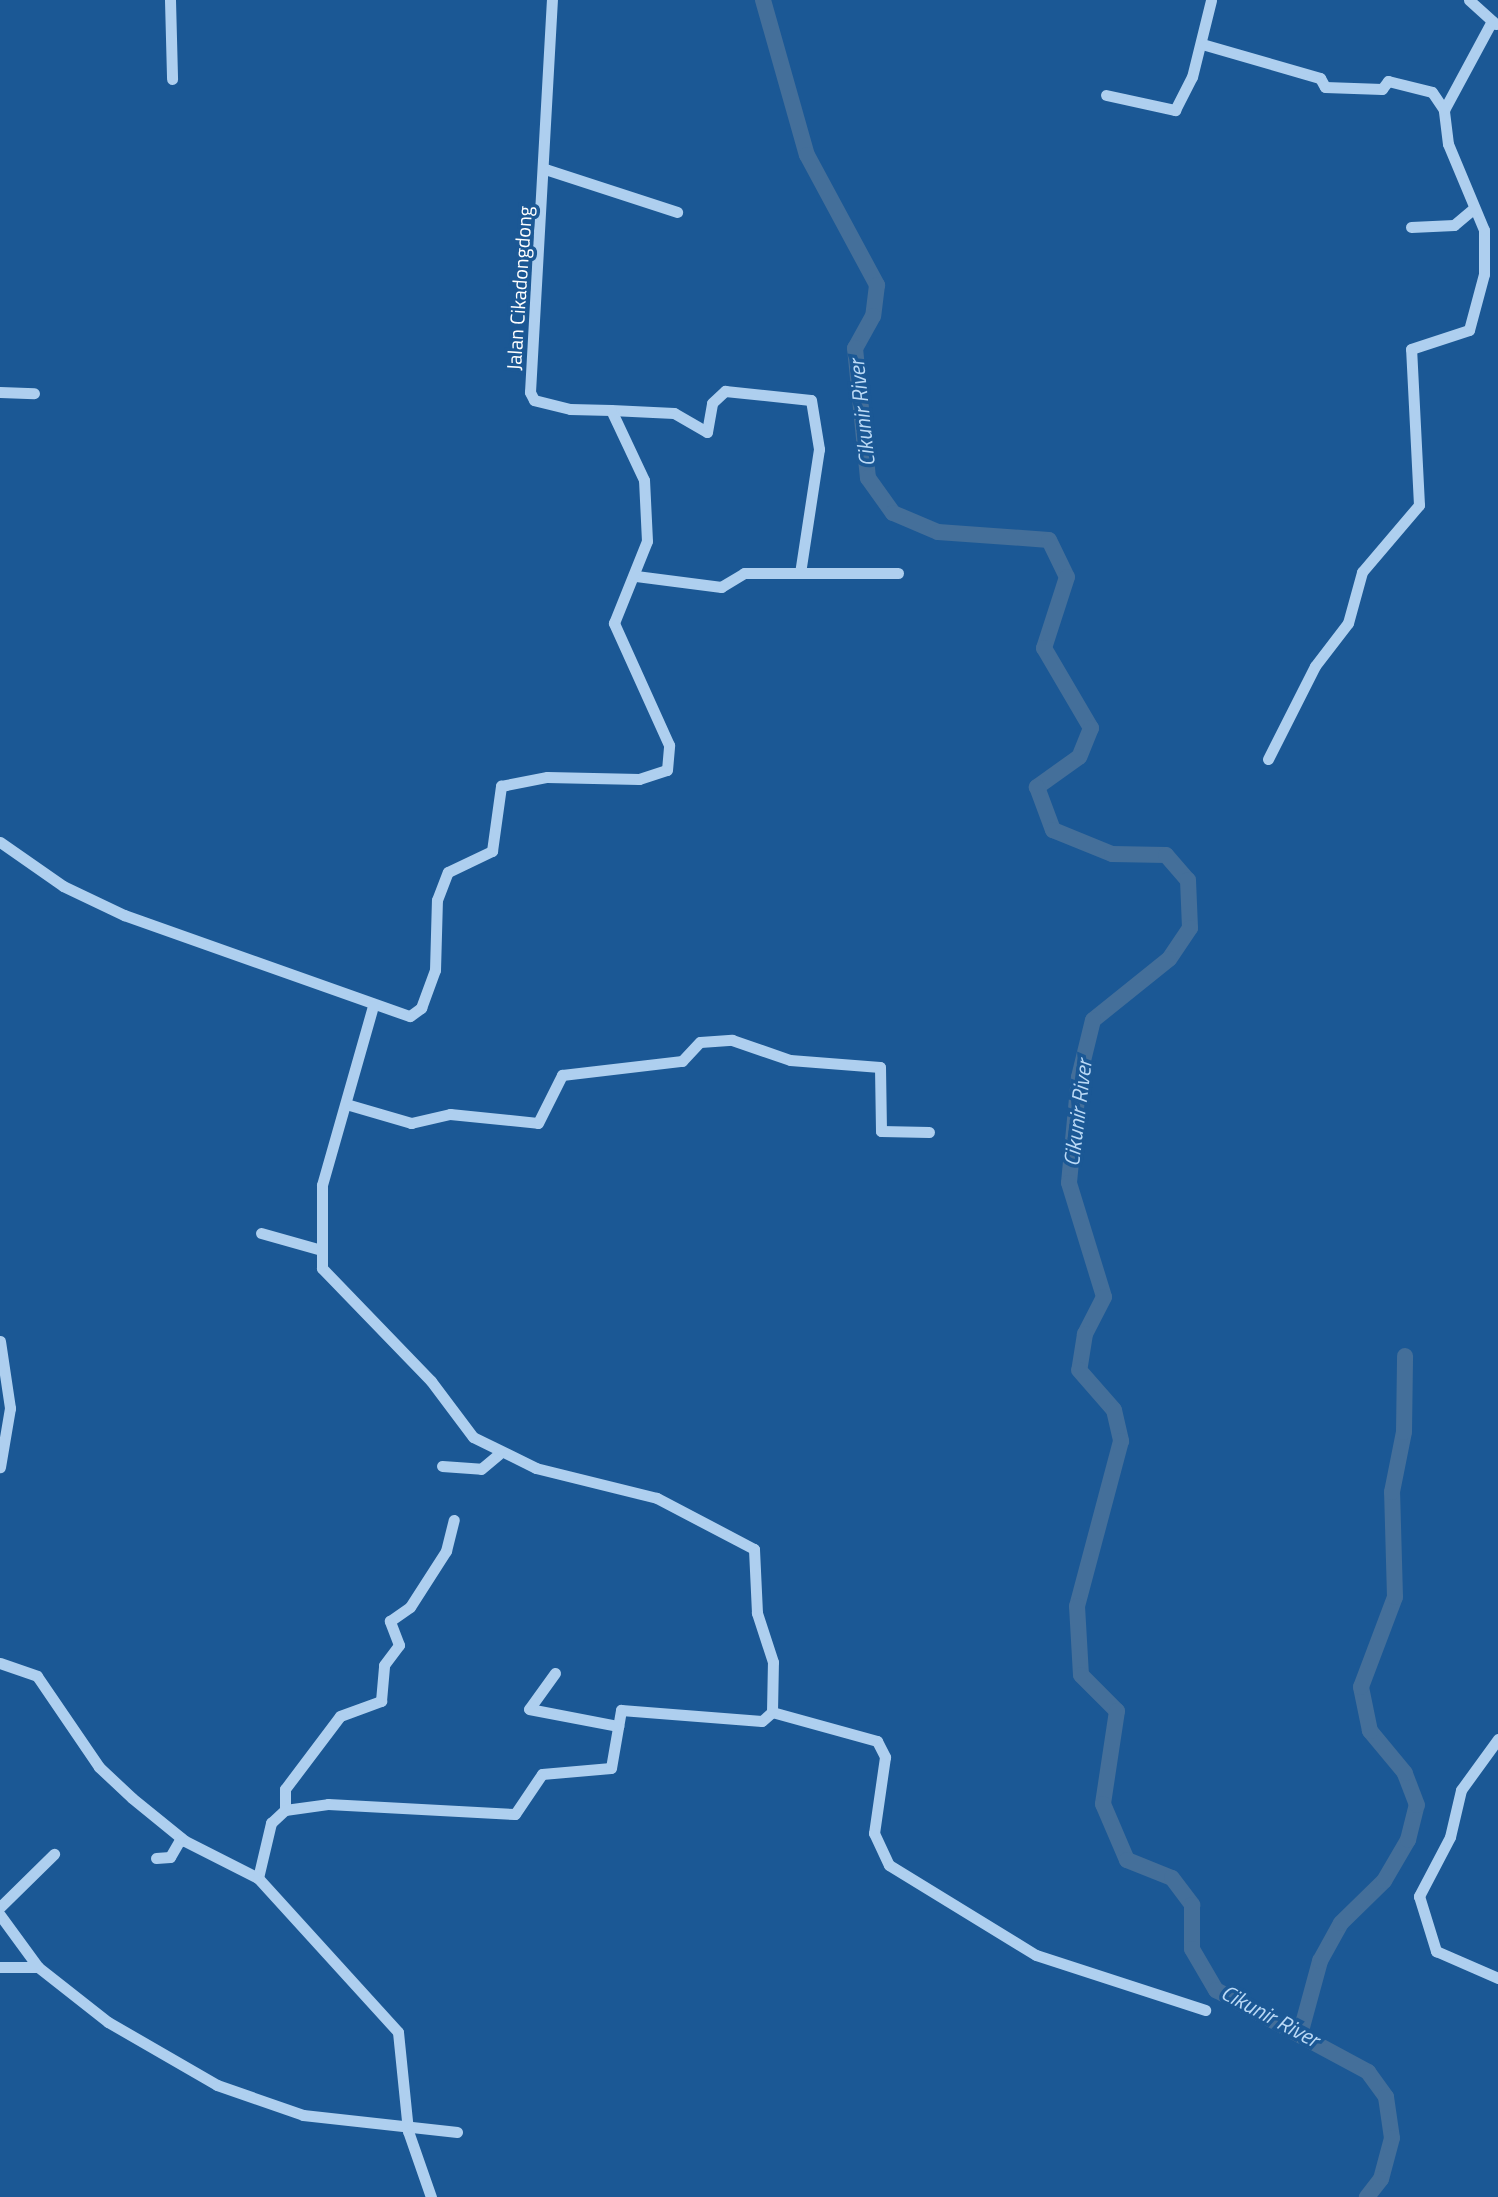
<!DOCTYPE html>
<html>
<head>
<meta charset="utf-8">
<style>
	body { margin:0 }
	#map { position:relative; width:1498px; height:2197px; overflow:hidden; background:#1b5895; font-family:"Titillium Web",sans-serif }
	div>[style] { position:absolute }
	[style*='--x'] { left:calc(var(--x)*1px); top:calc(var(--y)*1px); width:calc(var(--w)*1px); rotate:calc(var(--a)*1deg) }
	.river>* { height:16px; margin:-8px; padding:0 8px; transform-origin:8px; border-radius:8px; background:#446f9a }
	.minor>* { height:11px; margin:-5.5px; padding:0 5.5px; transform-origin:5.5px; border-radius:5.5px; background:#aecfef }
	span { translate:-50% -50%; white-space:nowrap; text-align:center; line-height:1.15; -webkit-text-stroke:7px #1b5895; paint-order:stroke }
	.street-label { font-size:20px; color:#fff }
	.water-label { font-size:22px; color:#bad9f6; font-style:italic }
</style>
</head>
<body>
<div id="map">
	<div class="river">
		<i style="--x:763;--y:0;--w:161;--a:74.2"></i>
		<i style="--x:807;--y:155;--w:148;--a:61.7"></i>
		<i style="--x:877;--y:285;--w:31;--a:97"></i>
		<i style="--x:873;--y:316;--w:37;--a:119"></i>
		<i style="--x:855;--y:348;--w:131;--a:84.3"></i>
		<i style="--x:868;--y:478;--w:43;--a:54.5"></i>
		<i style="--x:893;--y:513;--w:49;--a:22.9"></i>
		<i style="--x:938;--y:532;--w:111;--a:4.1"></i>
		<i style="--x:1049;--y:540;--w:41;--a:64.1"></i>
		<i style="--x:1067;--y:577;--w:75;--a:107.9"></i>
		<i style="--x:1044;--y:648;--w:93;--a:59.6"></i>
		<i style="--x:1091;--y:728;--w:31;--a:112"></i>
		<i style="--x:1079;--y:757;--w:52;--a:144.5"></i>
		<i style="--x:1037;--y:787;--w:46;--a:69.6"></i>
		<i style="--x:1053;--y:830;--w:64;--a:22.1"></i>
		<i style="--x:1112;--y:854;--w:54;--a:1.1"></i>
		<i style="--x:1166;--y:855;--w:33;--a:49"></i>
		<i style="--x:1188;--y:880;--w:48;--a:87.6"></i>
		<i style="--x:1190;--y:928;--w:37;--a:124"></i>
		<i style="--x:1169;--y:959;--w:97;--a:141.2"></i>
		<i style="--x:1093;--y:1020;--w:59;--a:103.8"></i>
		<i style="--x:1079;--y:1077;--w:106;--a:95.4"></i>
		<i style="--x:1069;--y:1183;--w:119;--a:72.9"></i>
		<i style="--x:1104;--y:1297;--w:42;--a:117.2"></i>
		<i style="--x:1085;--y:1334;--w:36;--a:99"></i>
		<i style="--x:1079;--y:1370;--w:53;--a:48.8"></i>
		<i style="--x:1114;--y:1410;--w:32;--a:77"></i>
		<i style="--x:1121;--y:1441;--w:171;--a:104.9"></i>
		<i style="--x:1077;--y:1606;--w:69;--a:86.7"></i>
		<i style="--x:1081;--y:1675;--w:51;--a:45"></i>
		<i style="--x:1117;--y:1711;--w:94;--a:98.6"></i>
		<i style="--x:1103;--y:1804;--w:61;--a:66.8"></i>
		<i style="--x:1127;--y:1860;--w:48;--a:21.8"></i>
		<i style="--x:1172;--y:1878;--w:34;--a:53"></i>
		<i style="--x:1192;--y:1905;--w:44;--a:90"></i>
		<i style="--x:1192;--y:1949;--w:48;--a:59.7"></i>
		<i style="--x:1216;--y:1990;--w:173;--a:28.3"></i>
		<i style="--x:1368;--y:2072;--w:31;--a:54"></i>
		<i style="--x:1386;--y:2097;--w:41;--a:81.7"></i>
		<i style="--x:1392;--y:2138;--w:42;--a:105"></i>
		<i style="--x:1381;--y:2179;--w:23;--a:128"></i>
		<i style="--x:1301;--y:2031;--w:73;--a:-74.8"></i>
		<i style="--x:1320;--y:1961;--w:43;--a:-61.1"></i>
		<i style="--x:1341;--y:1923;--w:60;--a:-44.3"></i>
		<i style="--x:1384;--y:1881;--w:48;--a:-59.7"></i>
		<i style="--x:1408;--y:1840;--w:36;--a:-76"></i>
		<i style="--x:1417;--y:1805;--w:34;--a:-111"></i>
		<i style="--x:1405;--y:1773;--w:55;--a:-129.8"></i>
		<i style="--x:1370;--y:1731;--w:45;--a:-101.6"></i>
		<i style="--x:1361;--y:1687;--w:96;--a:-69.3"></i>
		<i style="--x:1395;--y:1597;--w:105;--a:-91.6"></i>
		<i style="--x:1392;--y:1492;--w:61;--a:-78.7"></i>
		<i style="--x:1404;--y:1432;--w:76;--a:-89.2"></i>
	</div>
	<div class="minor">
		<i style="--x:170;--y:0;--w:79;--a:88.5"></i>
		<i style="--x:1469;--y:0;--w:36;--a:42"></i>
		<i style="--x:1202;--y:44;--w:123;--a:16.1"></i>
		<i style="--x:1320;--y:78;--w:10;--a:61"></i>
		<i style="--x:1325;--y:87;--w:57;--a:2"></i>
		<i style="--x:1382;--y:89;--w:10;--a:-53"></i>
		<i style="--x:1388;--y:81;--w:45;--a:14"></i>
		<i style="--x:1432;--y:92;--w:22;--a:56"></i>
		<i style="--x:1106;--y:95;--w:71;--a:12.3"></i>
		<i style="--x:1175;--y:110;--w:37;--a:-63"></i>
		<i style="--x:1192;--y:77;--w:79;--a:-76.1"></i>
		<i style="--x:545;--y:169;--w:139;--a:18"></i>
		<i style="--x:1411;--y:227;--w:43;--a:-2.7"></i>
		<i style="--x:1454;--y:225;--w:26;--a:-40"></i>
		<i style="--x:0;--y:392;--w:34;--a:2"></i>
		<i style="--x:611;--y:410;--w:63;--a:2.7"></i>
		<i style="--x:674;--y:413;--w:38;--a:30"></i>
		<i style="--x:707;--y:432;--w:29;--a:-80"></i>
		<i style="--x:712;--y:403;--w:18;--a:-43"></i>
		<i style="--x:725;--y:391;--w:86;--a:6"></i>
		<i style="--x:811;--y:400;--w:50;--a:80.7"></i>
		<i style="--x:819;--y:449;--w:125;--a:98.7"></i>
		<i style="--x:636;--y:576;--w:86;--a:7.4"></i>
		<i style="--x:721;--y:587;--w:27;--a:-31"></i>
		<i style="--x:744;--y:573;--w:154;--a:0"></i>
		<i style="--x:1268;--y:759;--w:104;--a:-63.2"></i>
		<i style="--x:1315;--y:666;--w:54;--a:-52.5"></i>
		<i style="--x:1348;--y:623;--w:53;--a:-74.6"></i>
		<i style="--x:1362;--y:572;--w:88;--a:-49.6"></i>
		<i style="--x:1419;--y:505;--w:156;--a:-92.9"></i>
		<i style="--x:1411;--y:349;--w:61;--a:-18.1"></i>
		<i style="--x:1469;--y:330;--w:58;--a:-75"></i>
		<i style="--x:1484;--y:274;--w:44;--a:-90"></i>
		<i style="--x:1484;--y:230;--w:93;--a:-112.7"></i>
		<i style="--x:1448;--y:144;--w:34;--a:-97"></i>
		<i style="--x:1444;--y:110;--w:101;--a:-61.7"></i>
		<i style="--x:0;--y:842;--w:77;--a:34.9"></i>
		<i style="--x:63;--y:886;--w:68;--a:25.4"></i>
		<i style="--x:124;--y:915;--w:303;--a:19.5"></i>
		<i style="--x:410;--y:1016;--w:14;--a:-36"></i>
		<i style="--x:421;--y:1008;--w:40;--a:-69.8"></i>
		<i style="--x:435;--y:970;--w:70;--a:-88.4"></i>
		<i style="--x:437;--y:900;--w:30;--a:-69"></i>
		<i style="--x:448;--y:872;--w:49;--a:-25.5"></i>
		<i style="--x:492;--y:851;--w:66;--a:-82.1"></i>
		<i style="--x:501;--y:786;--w:47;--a:-11.1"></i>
		<i style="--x:547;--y:777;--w:92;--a:1.2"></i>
		<i style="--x:639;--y:779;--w:29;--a:-18"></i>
		<i style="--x:667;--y:770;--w:25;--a:-85"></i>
		<i style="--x:669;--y:745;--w:134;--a:-114.3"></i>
		<i style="--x:614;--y:623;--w:88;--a:-68.1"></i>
		<i style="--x:647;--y:541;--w:61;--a:-92.8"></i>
		<i style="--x:644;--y:480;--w:77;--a:-115.2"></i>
		<i style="--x:611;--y:410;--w:41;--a:-178.6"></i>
		<i style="--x:570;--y:409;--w:37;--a:-166"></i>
		<i style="--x:534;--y:400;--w:9;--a:-117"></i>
		<i style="--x:530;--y:392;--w:393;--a:-86.8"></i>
		<i style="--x:346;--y:1104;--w:68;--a:16.3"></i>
		<i style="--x:411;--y:1123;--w:40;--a:-13"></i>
		<i style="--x:450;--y:1114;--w:88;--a:5.8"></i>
		<i style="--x:538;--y:1123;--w:54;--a:-63.4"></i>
		<i style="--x:562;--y:1075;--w:121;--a:-6.7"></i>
		<i style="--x:682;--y:1061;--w:26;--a:-47"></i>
		<i style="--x:700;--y:1042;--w:32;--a:-4"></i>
		<i style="--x:732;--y:1040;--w:61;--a:19"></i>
		<i style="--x:790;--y:1060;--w:90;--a:4.4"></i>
		<i style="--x:880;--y:1067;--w:64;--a:89.1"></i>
		<i style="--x:881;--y:1131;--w:48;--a:1.2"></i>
		<i style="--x:261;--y:1233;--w:59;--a:15.7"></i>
		<i style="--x:0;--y:1341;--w:68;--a:81.5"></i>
		<i style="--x:10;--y:1408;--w:60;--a:99.6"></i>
		<i style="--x:442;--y:1466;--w:39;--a:4"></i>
		<i style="--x:481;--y:1469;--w:23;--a:-40"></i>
		<i style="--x:0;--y:1663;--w:39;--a:19"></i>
		<i style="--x:37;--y:1676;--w:110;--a:55.7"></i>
		<i style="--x:99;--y:1767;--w:45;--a:43.2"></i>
		<i style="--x:132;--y:1798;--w:68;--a:39.1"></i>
		<i style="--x:185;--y:1841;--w:82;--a:26.9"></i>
		<i style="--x:555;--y:1673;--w:44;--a:125.8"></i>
		<i style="--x:529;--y:1709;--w:91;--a:10.8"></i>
		<i style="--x:772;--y:1712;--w:109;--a:15.4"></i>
		<i style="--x:877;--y:1741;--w:18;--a:63"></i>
		<i style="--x:885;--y:1757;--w:77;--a:98.2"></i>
		<i style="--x:874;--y:1833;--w:35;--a:65"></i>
		<i style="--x:889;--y:1865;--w:172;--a:31.5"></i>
		<i style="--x:1036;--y:1955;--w:178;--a:18"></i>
		<i style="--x:1498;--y:1739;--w:63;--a:126"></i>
		<i style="--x:1461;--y:1790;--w:48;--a:103.2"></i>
		<i style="--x:1450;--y:1837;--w:67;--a:117.7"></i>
		<i style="--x:1419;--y:1896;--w:58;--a:72.8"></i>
		<i style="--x:1436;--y:1951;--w:68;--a:23.5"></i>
		<i style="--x:285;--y:1810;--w:21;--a:-90"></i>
		<i style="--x:285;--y:1789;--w:91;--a:-53"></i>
		<i style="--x:340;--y:1716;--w:44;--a:-20.1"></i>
		<i style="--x:381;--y:1701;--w:36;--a:-85"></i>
		<i style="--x:384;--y:1665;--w:25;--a:-53"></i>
		<i style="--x:399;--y:1645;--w:26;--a:-111"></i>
		<i style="--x:390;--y:1621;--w:24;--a:-35"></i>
		<i style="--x:410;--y:1607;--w:67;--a:-57.3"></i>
		<i style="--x:446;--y:1551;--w:32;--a:-76"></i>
		<i style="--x:156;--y:1858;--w:14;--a:-4"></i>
		<i style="--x:170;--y:1857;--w:22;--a:-60"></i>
		<i style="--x:258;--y:1878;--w:57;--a:-76.7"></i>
		<i style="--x:271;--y:1823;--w:19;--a:-43"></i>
		<i style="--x:285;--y:1810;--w:43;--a:-7.9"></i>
		<i style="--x:328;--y:1804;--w:187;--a:3.1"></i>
		<i style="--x:515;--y:1814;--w:48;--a:-56"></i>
		<i style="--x:542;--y:1774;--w:69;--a:-5"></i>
		<i style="--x:611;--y:1768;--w:59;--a:-80.2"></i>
		<i style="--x:621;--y:1710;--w:141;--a:4.5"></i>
		<i style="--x:762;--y:1721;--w:13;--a:-42"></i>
		<i style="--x:772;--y:1712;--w:50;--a:-88.9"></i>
		<i style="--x:773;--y:1662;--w:52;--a:-108.1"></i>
		<i style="--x:757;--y:1613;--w:64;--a:-92.7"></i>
		<i style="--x:754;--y:1549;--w:110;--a:-152.3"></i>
		<i style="--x:657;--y:1498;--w:125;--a:-166.1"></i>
		<i style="--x:536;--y:1468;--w:70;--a:-153.8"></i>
		<i style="--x:473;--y:1437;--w:70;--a:-126.9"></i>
		<i style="--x:431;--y:1381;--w:157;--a:-134"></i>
		<i style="--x:322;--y:1268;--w:83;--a:-90"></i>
		<i style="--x:322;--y:1185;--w:186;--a:-74.1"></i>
		<i style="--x:258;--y:1878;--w:208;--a:47.7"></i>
		<i style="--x:398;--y:2032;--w:100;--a:84.2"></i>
		<i style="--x:408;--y:2131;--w:70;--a:70.8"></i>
		<i style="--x:0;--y:1907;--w:76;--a:-44.5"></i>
		<i style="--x:0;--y:1915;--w:64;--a:53.8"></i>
		<i style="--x:38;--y:1967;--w:89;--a:38.2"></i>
		<i style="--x:108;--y:2022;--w:126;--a:30"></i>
		<i style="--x:217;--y:2085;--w:91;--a:19.2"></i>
		<i style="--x:303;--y:2115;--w:155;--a:6.3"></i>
		<i style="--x:0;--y:1967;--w:38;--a:0"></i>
	</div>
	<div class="street-label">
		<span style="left:519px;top:288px;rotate:-86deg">Jalan Cikadongdong</span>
	</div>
	<div class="water-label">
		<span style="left:862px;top:413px;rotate:-96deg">Cikunir River</span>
		<span style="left:1078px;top:1113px;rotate:-83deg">Cikunir River</span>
		<span style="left:1270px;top:2016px;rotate:28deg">Cikunir River</span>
	</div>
</div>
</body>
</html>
